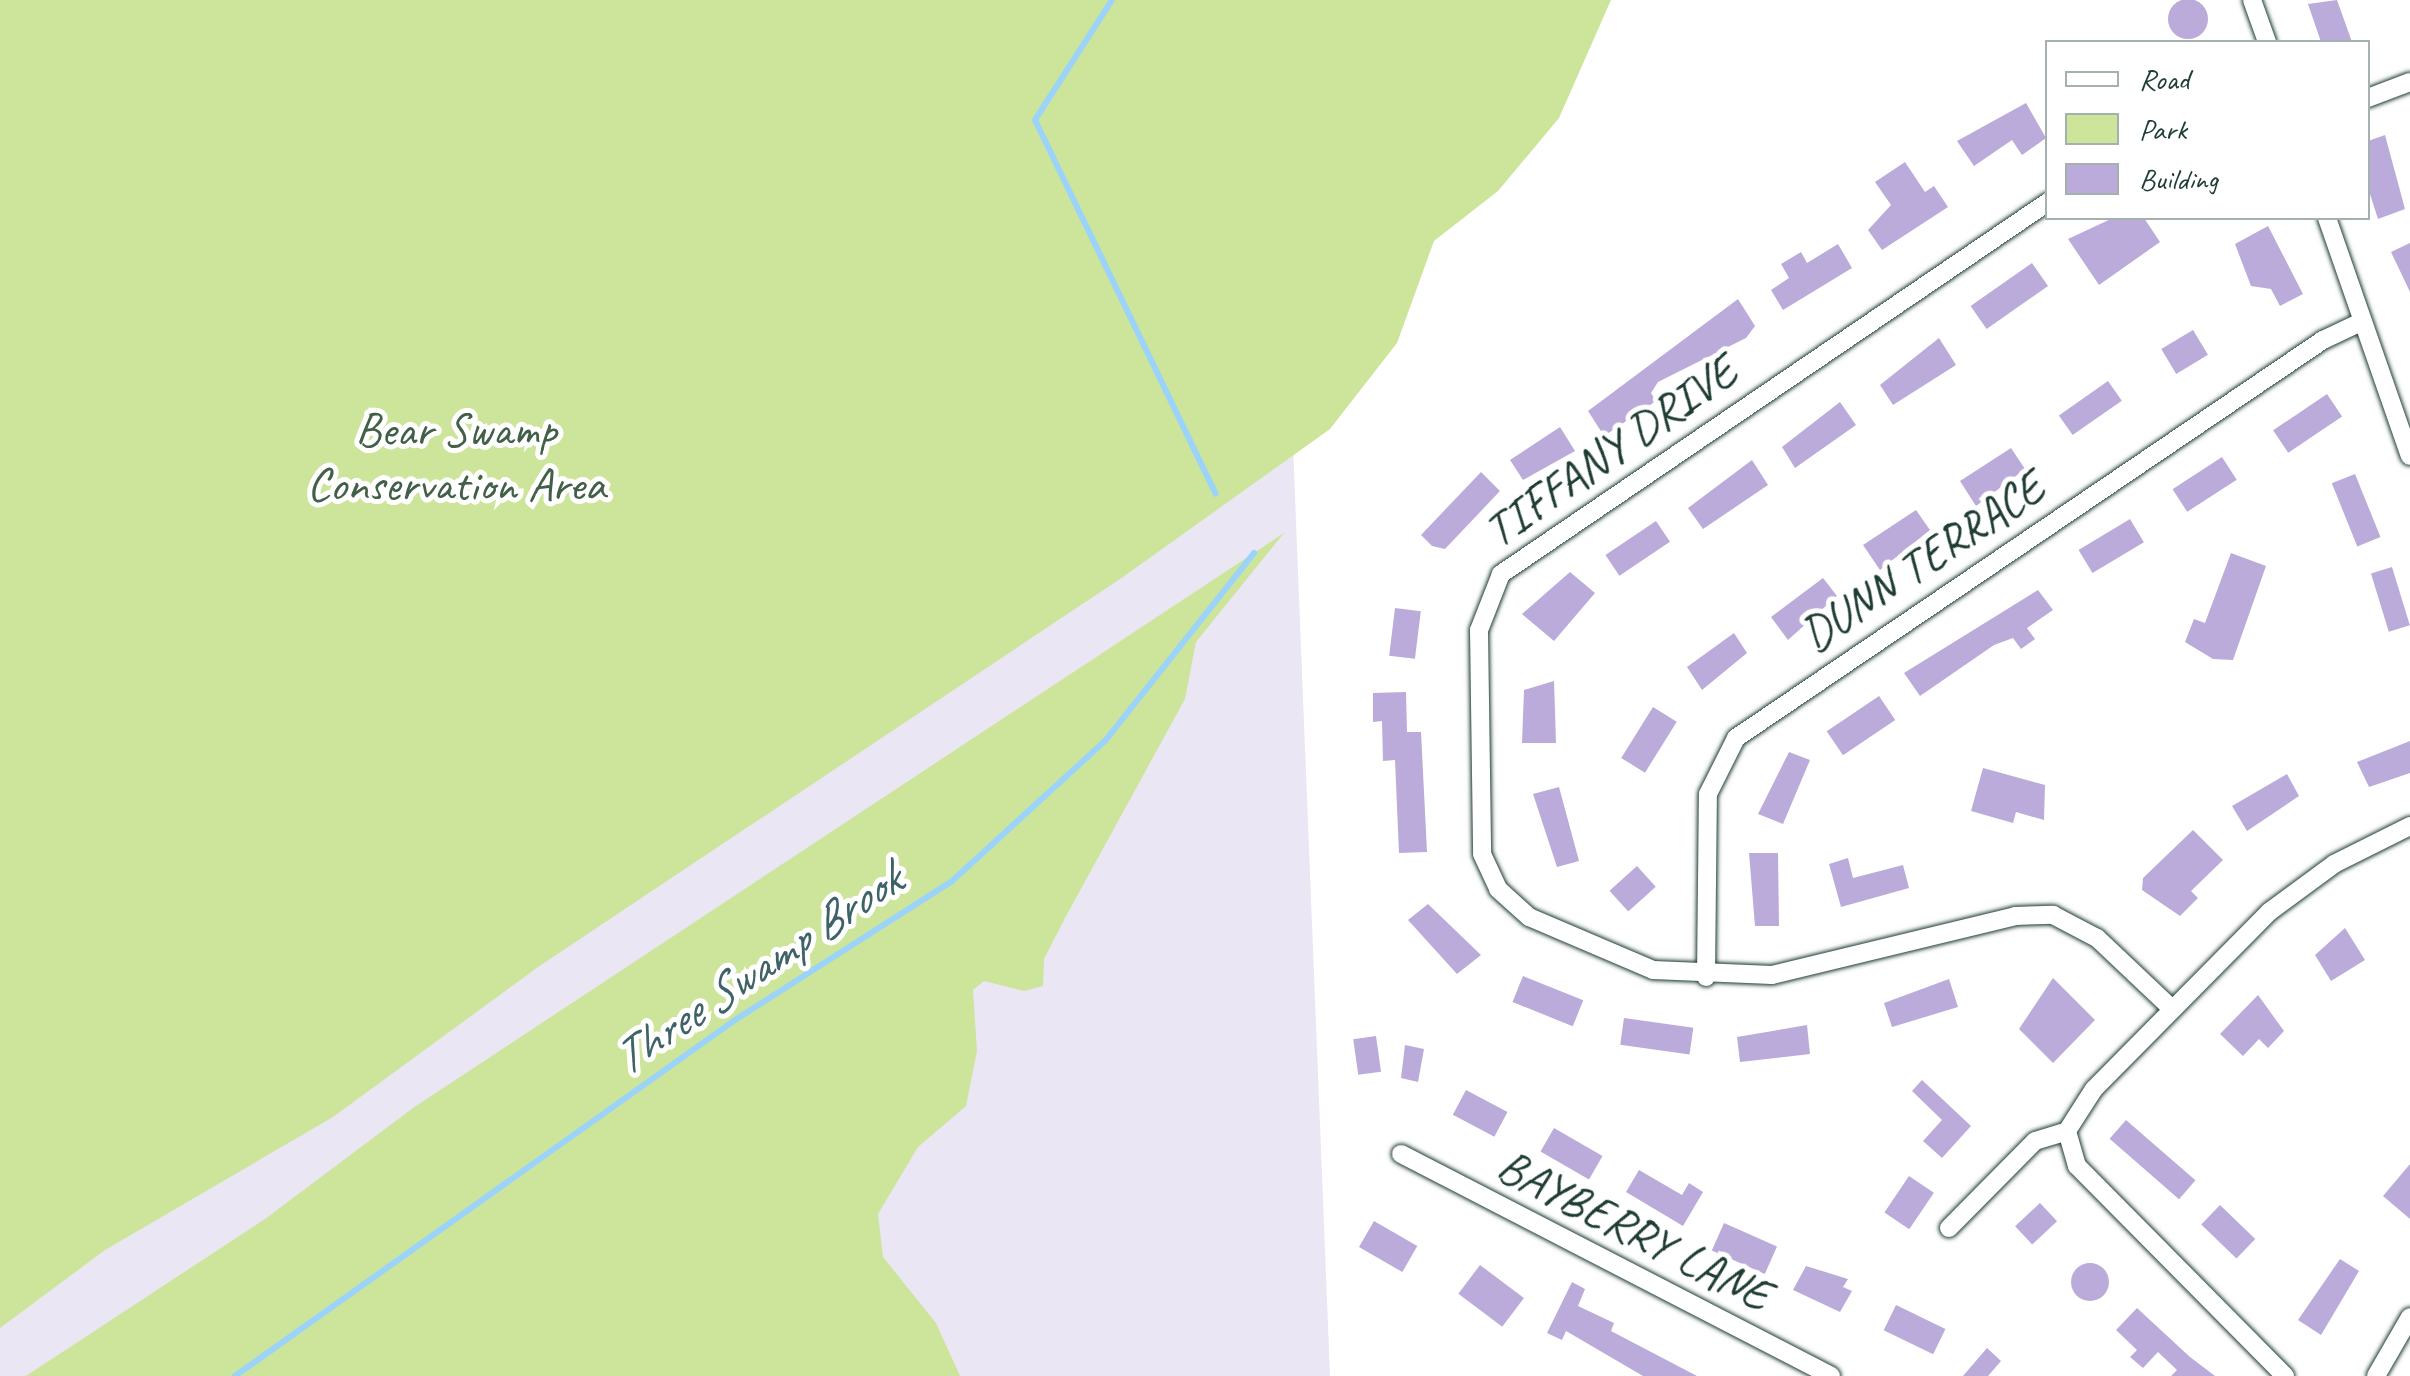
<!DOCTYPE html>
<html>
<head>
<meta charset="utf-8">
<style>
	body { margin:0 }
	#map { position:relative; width:2410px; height:1376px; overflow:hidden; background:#fff; font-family:Caveat,sans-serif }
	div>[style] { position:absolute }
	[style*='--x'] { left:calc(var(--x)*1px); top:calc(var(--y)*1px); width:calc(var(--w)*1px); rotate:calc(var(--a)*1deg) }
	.built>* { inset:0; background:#eae6f4 }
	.green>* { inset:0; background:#cce59a }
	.stream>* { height:6px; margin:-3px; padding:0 3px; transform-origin:3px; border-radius:3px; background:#9cd3fb }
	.building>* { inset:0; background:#baabdb; transform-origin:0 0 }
	.round { border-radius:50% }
	.roads { filter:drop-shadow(0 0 2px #1f3d34) drop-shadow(0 0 2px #1f3d34) }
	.minor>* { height:18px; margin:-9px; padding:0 9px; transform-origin:9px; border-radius:9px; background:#fff }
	span { translate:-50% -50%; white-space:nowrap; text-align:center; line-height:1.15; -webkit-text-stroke:10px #fff; paint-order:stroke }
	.park-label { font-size:48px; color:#425f48 }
	.street-label { font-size:48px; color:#1f3d34 }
	.water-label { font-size:50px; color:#3e6266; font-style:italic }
	.legend { position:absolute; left:2045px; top:40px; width:325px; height:180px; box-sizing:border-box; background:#fff; border:2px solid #a5b1ae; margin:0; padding:12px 18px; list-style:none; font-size:30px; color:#1f3d34 }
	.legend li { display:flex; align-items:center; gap:20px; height:50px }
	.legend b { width:50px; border:2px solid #a5b1ae }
</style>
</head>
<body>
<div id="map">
	<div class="built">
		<i style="clip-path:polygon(1293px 446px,1330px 1376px,0 1376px,0 1310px)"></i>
	</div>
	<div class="green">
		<i style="clip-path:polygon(0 0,1611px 0,1559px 118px,1498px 191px,1434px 241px,1397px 343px,1330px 429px,1123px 577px,538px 967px,333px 1117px,105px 1250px,0 1328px)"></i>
		<i style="clip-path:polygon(1284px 533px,1196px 642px,1185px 699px,1065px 918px,1044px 959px,1043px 986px,1024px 991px,984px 981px,973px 990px,977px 1051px,966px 1106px,918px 1147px,878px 1214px,883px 1257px,936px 1323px,960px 1376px,26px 1376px,265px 1219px,413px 1108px)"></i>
	</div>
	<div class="stream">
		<i style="--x:1112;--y:0;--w:143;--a:122.7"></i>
		<i style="--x:1035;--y:120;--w:415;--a:64.2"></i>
		<i style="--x:235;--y:1376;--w:614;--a:-35.45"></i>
		<i style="--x:735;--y:1020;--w:256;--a:-32.6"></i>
		<i style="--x:951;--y:882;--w:209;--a:-42.5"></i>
		<i style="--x:1105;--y:741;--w:240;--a:-51.6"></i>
	</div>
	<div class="building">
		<i class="round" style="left:2168px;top:-1px;width:40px;height:40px"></i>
		<i style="clip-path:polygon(2337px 0,2352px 42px,2321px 42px,2308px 4px)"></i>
		<i style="clip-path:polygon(2026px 103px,2046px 138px,2022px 155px,2012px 140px,1974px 166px,1957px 141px)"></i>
		<i style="clip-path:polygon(2385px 135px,2405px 209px,2378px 219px,2368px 188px,2368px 141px)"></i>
		<i style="clip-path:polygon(1905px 162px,1925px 192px,1934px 186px,1948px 207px,1882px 250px,1868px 230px,1891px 205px,1875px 182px)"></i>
		<i style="clip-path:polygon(2113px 218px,2144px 218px,2160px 242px,2099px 285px,2068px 239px)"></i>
		<i style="clip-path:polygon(2268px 226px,2303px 294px,2280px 306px,2271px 289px,2251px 286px,2235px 244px)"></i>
		<i style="clip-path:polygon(2410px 243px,2410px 292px,2391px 252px)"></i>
		<i style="clip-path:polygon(1838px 244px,1852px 268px,1783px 310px,1771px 290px,1789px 278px,1781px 264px,1801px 252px,1807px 263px)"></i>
		<i style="left:2032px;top:263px;width:28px;height:75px;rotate:55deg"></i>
		<i style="clip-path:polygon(1738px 299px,1755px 326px,1746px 338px,1658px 382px,1651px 393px,1656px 401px,1604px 436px,1588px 411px)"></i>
		<i style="left:2193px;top:330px;width:29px;height:37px;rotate:59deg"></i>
		<i style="clip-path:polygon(1939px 338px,1956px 365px,1893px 405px,1880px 385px)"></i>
		<i style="left:2108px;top:381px;width:24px;height:60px;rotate:55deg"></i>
		<i style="left:2327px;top:394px;width:27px;height:65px;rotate:56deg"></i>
		<i style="clip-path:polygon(1840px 402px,1856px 425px,1795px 468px,1782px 447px)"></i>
		<i style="clip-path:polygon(1560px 427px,1575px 451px,1523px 480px,1510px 460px)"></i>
		<i style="clip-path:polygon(2011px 448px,2025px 469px,1976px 506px,1960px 481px)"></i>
		<i style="left:2222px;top:457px;width:27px;height:59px;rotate:57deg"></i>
		<i style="clip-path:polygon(1752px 460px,1768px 485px,1703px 529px,1688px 508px)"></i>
		<i style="clip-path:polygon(1481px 472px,1500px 491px,1445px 549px,1432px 546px,1421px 535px)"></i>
		<i style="left:2355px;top:474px;width:68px;height:25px;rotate:68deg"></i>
		<i style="clip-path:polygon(1916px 510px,1930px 530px,1880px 570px,1863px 545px)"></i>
		<i style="left:2130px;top:519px;width:27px;height:60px;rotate:59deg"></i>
		<i style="left:1656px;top:521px;width:25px;height:61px;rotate:56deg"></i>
		<i style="clip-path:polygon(2231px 553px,2266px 566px,2233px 660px,2213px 659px,2185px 642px,2194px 619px,2205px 623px)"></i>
		<i style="left:2392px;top:567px;width:61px;height:22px;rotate:73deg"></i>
		<i style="clip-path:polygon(1570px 572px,1595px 593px,1554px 641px,1522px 614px)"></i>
		<i style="clip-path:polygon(1823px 578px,1837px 596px,1788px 640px,1771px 617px)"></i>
		<i style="clip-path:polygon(2038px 590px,2053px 610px,2027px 628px,2035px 639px,2021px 649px,2013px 638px,1994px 645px,1920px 696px,1904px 673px)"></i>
		<i style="left:1395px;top:608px;width:26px;height:48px;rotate:7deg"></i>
		<i style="clip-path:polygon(1734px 633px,1747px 653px,1702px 690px,1687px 667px)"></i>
		<i style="clip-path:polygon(1554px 681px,1556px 743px,1522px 743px,1524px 690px)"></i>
		<i style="clip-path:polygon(1406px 692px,1407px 732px,1421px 732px,1427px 852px,1399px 853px,1395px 760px,1383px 761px,1382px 721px,1373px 722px,1373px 693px)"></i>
		<i style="left:1879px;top:696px;width:29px;height:63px;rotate:56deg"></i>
		<i style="left:1653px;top:707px;width:28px;height:60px;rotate:32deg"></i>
		<i style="clip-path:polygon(2410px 741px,2410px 773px,2369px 787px,2357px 762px)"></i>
		<i style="clip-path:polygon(1789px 752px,1810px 760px,1783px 824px,1758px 814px)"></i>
		<i style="clip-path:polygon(1983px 768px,2045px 785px,2044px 820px,2016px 812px,2013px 823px,1971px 811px)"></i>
		<i style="clip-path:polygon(2287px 774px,2299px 796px,2247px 831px,2232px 806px)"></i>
		<i style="clip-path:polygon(1559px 787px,1579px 861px,1557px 867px,1533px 794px)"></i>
		<i style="clip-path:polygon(2193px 830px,2223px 860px,2191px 891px,2198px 898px,2180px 916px,2142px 890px,2143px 878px)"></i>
		<i style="clip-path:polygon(1749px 853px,1778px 853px,1779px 926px,1755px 926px)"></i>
		<i style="clip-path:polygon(1848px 858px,1853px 878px,1903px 865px,1909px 888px,1841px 907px,1829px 864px)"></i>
		<i style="left:1637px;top:866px;width:28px;height:37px;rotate:48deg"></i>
		<i style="clip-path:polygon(1428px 904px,1481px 955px,1457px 974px,1408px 920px)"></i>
		<i style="clip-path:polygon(2345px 928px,2365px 960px,2331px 981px,2315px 955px)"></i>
		<i style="left:1523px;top:976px;width:65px;height:28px;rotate:22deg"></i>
		<i style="clip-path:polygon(2053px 978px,2095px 1020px,2053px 1063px,2019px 1029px)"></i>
		<i style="clip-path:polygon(1949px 979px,1958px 1007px,1892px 1027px,1884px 1003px)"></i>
		<i style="clip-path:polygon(2258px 995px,2284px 1031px,2268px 1048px,2259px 1039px,2243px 1056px,2220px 1034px)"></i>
		<i style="left:1624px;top:1018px;width:70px;height:27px;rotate:8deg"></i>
		<i style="clip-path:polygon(1807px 1025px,1810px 1054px,1740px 1062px,1737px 1037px)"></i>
		<i style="left:1376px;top:1036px;width:36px;height:23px;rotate:82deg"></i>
		<i style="clip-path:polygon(1405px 1045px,1424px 1049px,1418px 1082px,1401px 1078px)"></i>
		<i style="clip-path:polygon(1922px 1080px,1971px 1126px,1942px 1158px,1923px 1141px,1942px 1120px,1912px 1091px)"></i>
		<i style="left:1466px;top:1090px;width:47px;height:28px;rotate:28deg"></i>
		<i style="left:2126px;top:1120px;width:92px;height:25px;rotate:41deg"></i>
		<i style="left:1554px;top:1128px;width:56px;height:27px;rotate:30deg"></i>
		<i style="clip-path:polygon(2410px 1164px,2410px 1219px,2383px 1196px)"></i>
		<i style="clip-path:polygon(1639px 1170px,1682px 1195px,1689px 1183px,1703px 1192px,1683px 1226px,1626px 1192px)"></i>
		<i style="left:1909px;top:1176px;width:30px;height:44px;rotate:34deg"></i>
		<i style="left:2040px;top:1203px;width:25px;height:34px;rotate:47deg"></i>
		<i style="left:2220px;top:1205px;width:49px;height:27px;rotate:44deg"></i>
		<i style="left:1374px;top:1221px;width:50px;height:30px;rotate:30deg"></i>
		<i style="left:1724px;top:1223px;width:58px;height:30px;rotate:24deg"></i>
		<i style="clip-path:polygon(2340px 1259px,2359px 1271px,2321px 1335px,2298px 1320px)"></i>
		<i class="round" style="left:2071px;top:1263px;width:38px;height:38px"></i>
		<i style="left:1480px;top:1265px;width:55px;height:36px;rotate:37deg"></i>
		<i style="clip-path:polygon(1806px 1266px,1848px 1279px,1843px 1287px,1852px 1291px,1840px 1312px,1793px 1290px)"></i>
		<i style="clip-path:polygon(1572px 1282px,1585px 1289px,1578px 1306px,1614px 1323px,1611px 1331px,1697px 1376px,1643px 1376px,1566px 1331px,1562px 1340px,1547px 1333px)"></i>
		<i style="left:1896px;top:1305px;width:55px;height:28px;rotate:26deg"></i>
		<i style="clip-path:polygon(2137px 1308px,2190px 1357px,2215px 1376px,2171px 1376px,2177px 1370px,2158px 1352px,2143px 1368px,2130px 1357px,2137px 1350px,2116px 1330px)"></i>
		<i style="clip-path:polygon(1987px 1348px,2001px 1361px,1988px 1376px,1963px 1376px)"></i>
	</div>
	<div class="roads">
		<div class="minor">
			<i style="--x:2252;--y:0;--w:45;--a:70.3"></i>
			<i style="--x:2368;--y:98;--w:45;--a:-20.9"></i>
			<i style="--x:2048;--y:202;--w:662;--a:145.78"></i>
			<i style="--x:1501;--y:574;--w:60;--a:111.4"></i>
			<i style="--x:1479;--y:630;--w:224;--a:89.2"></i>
			<i style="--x:1482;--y:854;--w:38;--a:65"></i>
			<i style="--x:1498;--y:889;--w:42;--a:42.1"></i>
			<i style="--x:1529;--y:917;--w:135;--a:23.1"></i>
			<i style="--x:1653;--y:970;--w:119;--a:2.4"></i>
			<i style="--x:1772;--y:975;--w:250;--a:-13.6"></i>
			<i style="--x:2015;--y:916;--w:38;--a:-2"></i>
			<i style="--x:2053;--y:915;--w:50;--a:27.6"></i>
			<i style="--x:2097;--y:938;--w:102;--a:43.4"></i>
			<i style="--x:2327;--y:218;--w:252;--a:70.8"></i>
			<i style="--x:1706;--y:977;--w:183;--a:-89.4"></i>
			<i style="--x:1708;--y:794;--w:63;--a:-63.4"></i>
			<i style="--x:1736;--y:738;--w:709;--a:-34.14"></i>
			<i style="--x:2323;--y:340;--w:44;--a:-25.4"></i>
			<i style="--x:1401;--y:1154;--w:484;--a:27.3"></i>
			<i style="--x:1949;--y:1228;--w:122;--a:-45.3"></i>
			<i style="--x:2035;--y:1141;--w:34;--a:-17"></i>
			<i style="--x:2285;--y:1376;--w:296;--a:-134.7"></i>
			<i style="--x:2077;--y:1166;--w:36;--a:-106"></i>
			<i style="--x:2067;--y:1131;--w:50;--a:-57.3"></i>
			<i style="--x:2094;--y:1089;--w:249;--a:-45.3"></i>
			<i style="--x:2269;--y:912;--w:81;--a:-36.4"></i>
			<i style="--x:2334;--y:864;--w:85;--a:-26.6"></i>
			<i style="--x:2376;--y:1376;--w:68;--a:-60"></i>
		</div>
	</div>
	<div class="park-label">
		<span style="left:456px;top:457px">Bear Swamp<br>Conservation Area</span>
	</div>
	<div class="street-label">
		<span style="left:1610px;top:451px;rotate:-35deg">TIFFANY DRIVE</span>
		<span style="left:1922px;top:561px;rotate:-34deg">DUNN TERRACE</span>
		<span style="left:1634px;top:1230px;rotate:27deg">BAYBERRY LANE</span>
	</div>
	<div class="water-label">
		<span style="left:756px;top:969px;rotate:-34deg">Three Swamp Brook</span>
	</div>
	<ul class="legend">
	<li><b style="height:12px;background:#fff"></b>Road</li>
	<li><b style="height:28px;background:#cce59a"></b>Park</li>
	<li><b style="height:28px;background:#baabdb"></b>Building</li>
	</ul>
</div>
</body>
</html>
